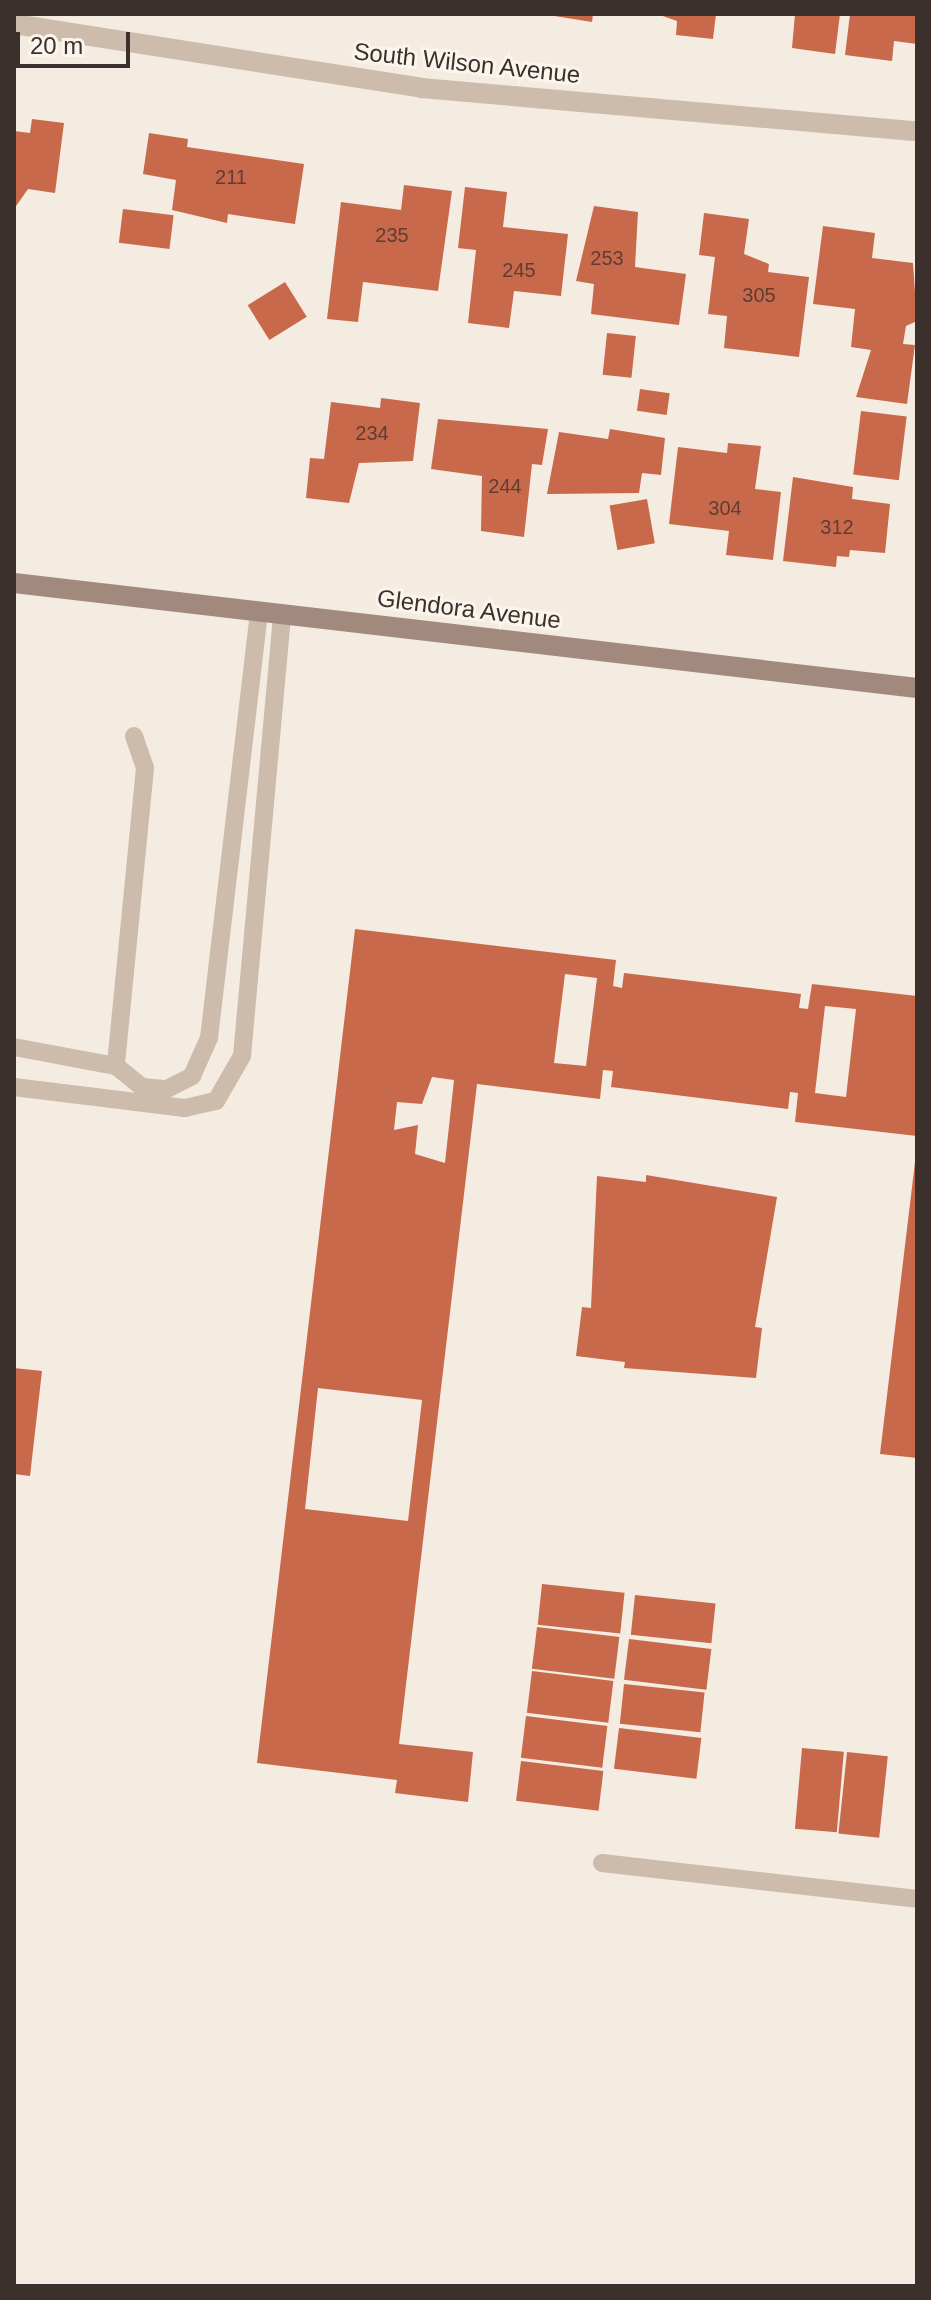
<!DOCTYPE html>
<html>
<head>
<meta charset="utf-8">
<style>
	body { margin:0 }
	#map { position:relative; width:931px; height:2300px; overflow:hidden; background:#f4ebe1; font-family:Arial,sans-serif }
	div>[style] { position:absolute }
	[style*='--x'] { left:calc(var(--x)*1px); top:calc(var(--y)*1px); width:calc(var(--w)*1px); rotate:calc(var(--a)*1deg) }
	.building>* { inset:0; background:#c8694b; transform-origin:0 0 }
	.lane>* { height:18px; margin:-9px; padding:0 9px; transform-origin:9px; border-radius:9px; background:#cdbbac }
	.street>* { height:20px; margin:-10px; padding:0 10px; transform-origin:10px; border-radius:10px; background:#cdbbac }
	.secondary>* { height:20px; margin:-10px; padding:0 10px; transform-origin:10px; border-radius:10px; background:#a18a7d }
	span { translate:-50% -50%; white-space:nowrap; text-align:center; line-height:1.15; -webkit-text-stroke:6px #fbf5ee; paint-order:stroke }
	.number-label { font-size:20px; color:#5e3e33 }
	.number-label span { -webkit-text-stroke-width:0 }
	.street-label { font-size:24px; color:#3b302b }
	.frame { position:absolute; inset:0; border:16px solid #3b302b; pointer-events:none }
	.scale { position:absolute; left:16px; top:32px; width:114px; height:36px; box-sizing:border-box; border:4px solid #3b302b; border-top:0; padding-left:10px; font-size:24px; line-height:28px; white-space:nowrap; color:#3b302b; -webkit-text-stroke:6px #fbf5ee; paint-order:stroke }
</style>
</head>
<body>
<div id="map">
	<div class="building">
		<i style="clip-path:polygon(542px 14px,593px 14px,592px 22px)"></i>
		<i style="clip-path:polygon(657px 14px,716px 14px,713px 39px,676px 35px,677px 21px)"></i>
		<i style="clip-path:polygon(795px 14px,840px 14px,835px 54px,792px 48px)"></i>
		<i style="clip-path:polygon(850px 14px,917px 14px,917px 44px,894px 41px,892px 61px,845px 55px)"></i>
		<i style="clip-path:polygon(32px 119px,64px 123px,55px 193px,28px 189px,14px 209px,14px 131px,30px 133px)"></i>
		<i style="clip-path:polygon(149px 133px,188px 139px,187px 147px,304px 164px,295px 224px,228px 214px,227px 223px,172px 210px,176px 180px,143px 174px)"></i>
		<i style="clip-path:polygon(404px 185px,452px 191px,438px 291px,363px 282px,358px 322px,327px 319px,341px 202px,401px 210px)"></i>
		<i style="clip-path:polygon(465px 187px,507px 192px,503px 227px,568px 234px,561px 296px,514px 291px,509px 328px,468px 323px,476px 250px,458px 248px)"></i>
		<i style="clip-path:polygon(594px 206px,638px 212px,635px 267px,686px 274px,679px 325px,591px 314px,594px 284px,576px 281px)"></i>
		<i style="left:123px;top:209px;width:51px;height:34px;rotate:7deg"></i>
		<i style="clip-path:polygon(704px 213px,749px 219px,744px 254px,769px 264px,768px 272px,809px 277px,799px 357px,724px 348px,727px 316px,708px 314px,715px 257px,699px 255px)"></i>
		<i style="clip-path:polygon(823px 226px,875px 233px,872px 258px,913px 263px,917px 321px,906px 326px,903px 344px,915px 345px,907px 404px,856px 397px,871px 350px,851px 347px,855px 309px,813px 304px)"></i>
		<i style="left:285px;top:282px;width:41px;height:44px;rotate:58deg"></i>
		<i style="left:607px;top:333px;width:29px;height:42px;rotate:6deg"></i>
		<i style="left:640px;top:389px;width:30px;height:22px;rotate:8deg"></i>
		<i style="clip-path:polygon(381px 398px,420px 403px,413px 461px,359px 463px,349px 503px,306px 498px,310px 458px,324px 459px,331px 402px,380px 408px)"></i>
		<i style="left:861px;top:411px;width:46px;height:64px;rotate:7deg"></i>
		<i style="clip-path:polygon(438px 419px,548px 429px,542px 465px,532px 464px,524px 537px,481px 531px,482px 476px,431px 469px)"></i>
		<i style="clip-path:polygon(610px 429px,665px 438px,661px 475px,642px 473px,639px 493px,547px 494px,559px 432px,608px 439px)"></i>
		<i style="clip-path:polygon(728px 443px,761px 446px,755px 489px,781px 492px,773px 560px,726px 555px,729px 531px,669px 524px,678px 447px,727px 453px)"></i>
		<i style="clip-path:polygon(793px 477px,853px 487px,852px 499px,890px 504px,885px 553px,850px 550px,849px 557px,837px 556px,836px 567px,783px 561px)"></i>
		<i style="left:647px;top:499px;width:45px;height:38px;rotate:80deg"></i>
		<i style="clip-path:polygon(evenodd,355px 929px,616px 960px,613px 986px,622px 988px,624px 973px,801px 994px,799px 1008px,808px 1009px,812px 984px,917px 996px,917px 1136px,795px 1122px,798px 1093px,790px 1092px,788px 1109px,611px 1087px,613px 1071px,603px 1070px,600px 1099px,477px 1084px,399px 1744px,473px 1752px,468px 1802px,395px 1793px,397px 1780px,257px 1763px,355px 929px,565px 974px,597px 978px,586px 1066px,554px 1063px,565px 974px,355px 929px,825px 1006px,856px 1009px,846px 1097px,815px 1093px,825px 1006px,355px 929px,432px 1077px,454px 1080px,445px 1163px,415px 1154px,418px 1125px,394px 1130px,397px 1102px,422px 1104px,432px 1077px,355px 929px,318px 1388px,422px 1400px,408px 1521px,305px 1509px,318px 1388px)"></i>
		<i style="clip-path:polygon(915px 1162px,917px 1163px,917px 1458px,880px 1454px)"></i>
		<i style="clip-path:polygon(646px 1175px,777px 1197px,755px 1327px,762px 1328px,756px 1378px,624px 1368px,625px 1362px,576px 1356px,582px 1307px,591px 1308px,597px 1176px,646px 1182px)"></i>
		<i style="clip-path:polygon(14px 1368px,42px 1371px,30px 1476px,14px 1474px)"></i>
		<i style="left:542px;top:1584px;width:83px;height:41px;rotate:6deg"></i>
		<i style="left:635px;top:1595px;width:81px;height:40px;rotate:6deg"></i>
		<i style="left:537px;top:1627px;width:83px;height:42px;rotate:7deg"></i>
		<i style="left:629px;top:1639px;width:83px;height:41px;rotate:7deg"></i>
		<i style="left:532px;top:1671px;width:82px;height:42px;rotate:7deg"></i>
		<i style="left:624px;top:1684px;width:81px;height:40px;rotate:6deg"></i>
		<i style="left:526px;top:1716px;width:82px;height:42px;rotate:7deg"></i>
		<i style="left:619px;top:1728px;width:83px;height:41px;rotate:7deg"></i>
		<i style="left:802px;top:1748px;width:42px;height:81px;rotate:5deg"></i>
		<i style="left:847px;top:1752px;width:41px;height:82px;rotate:6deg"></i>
		<i style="left:521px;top:1761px;width:83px;height:40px;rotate:7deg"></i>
	</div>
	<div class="lane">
		<i style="--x:134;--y:736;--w:34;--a:71"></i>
		<i style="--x:145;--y:768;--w:299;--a:95.6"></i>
		<i style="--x:116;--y:1066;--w:33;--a:39"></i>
		<i style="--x:142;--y:1087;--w:25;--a:5"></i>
		<i style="--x:167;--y:1089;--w:28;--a:-27"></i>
		<i style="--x:192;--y:1076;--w:42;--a:-65.9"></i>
		<i style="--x:209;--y:1038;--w:430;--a:-83.3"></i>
		<i style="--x:14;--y:1047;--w:104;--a:10.6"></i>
		<i style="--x:14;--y:1087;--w:172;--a:7"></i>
		<i style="--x:185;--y:1108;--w:32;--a:-13"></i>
		<i style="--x:216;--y:1101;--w:52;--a:-60"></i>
		<i style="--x:242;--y:1056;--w:444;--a:-84.8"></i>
		<i style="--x:602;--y:1863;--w:317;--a:6.5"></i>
	</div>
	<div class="street">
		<i style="--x:14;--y:24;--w:412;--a:8.9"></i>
		<i style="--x:421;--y:88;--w:498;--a:5"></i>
	</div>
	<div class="secondary">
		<i style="--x:14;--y:583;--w:909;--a:6.63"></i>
	</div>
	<div class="number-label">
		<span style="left:231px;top:177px">211</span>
		<span style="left:392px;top:235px">235</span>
		<span style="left:607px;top:258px">253</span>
		<span style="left:519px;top:270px">245</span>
		<span style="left:759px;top:295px">305</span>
		<span style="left:372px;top:433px">234</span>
		<span style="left:505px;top:486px">244</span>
		<span style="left:725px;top:508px">304</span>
		<span style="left:837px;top:527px">312</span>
	</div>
	<div class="street-label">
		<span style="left:467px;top:63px;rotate:6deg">South Wilson Avenue</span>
		<span style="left:469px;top:609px;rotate:7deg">Glendora Avenue</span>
	</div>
	<div class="frame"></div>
	<div class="scale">20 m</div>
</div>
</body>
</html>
